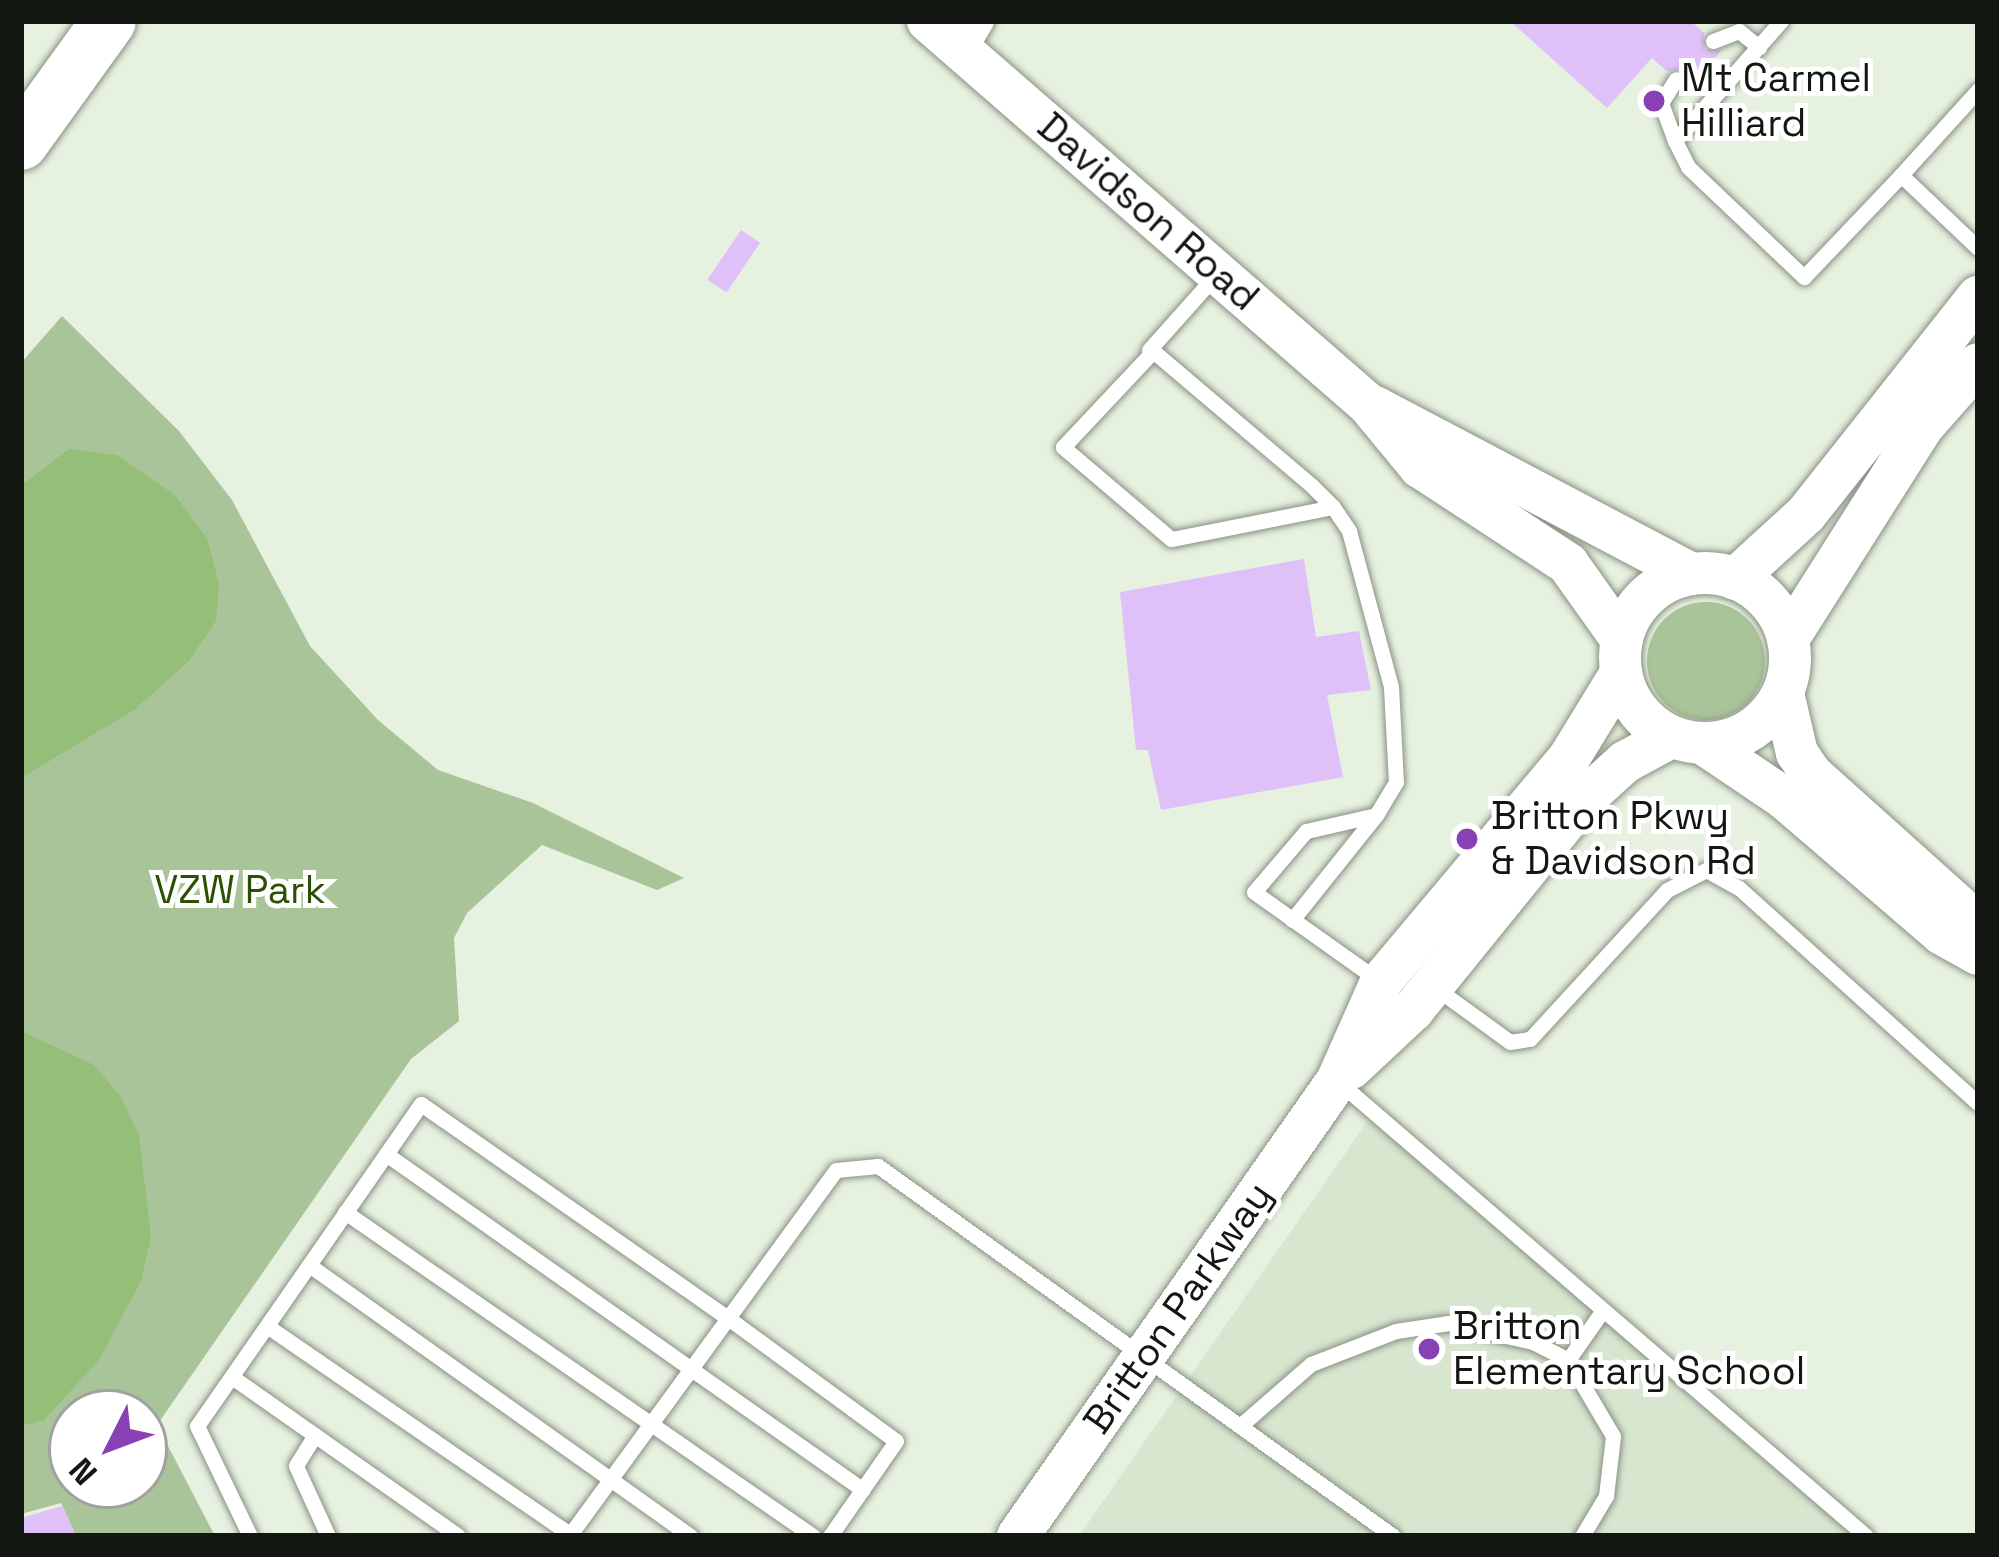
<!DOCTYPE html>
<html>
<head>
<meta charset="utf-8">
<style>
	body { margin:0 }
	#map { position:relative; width:1999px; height:1557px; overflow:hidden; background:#e7f1e0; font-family:"Space Grotesk",sans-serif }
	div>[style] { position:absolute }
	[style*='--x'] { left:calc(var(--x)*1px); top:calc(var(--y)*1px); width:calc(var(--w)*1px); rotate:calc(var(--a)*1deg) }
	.built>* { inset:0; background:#d8e6cf }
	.green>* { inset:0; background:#aac499 }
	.round { border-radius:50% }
	.water>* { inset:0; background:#95bf78 }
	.building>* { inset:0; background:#e0c0f9; transform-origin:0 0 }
	.roads { filter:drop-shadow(0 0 3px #899384) drop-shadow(0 0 3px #899384) }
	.service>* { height:15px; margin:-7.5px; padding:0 7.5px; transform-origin:7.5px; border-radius:7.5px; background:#fff }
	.minor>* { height:30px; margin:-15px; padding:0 15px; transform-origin:15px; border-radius:15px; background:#fff }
	.secondary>* { height:42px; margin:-21px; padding:0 21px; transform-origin:21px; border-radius:21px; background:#fff }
	.secondary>.ring { margin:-21px; padding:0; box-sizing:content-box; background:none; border:42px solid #fff; border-radius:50% }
	.motorway>* { height:54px; margin:-27px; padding:0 27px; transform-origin:27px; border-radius:27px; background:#fff }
	.dots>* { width:33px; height:33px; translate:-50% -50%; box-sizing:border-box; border:6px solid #fff; border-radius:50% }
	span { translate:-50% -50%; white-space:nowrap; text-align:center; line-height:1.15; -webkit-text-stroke:10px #fff; paint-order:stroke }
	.poi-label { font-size:39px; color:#131711 }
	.left { translate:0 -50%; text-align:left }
	.street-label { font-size:39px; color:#131711 }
	.park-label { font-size:39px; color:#2b5001 }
	.frame { position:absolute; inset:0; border:24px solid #131711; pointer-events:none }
	.north { position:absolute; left:48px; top:1389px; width:120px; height:120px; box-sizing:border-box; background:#fff; border:3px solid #a1a2a0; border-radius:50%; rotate:228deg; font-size:33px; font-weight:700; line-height:48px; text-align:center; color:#131711 }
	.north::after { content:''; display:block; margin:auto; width:42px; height:54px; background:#8841b4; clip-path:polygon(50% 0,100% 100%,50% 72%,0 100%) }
</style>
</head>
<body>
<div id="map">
	<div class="built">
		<i style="clip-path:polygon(1374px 1112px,1866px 1536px,1079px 1536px)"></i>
	</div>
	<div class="green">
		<i style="clip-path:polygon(evenodd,62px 316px,179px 431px,232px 500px,310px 646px,378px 720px,438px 770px,533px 803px,684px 878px,657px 890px,542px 845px,467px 913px,454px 938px,459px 1021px,411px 1059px,157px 1425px,215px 1536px,76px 1536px,61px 1503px,21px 1514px,21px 363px,62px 316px,72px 1413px,144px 1413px,144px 1485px,72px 1485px,72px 1413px)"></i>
		<i class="round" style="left:1647px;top:602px;width:118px;height:118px"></i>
	</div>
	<div class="water">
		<i style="clip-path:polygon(69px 449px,117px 455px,175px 495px,207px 538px,219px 584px,216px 621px,188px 662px,134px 710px,21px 778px,21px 486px)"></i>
		<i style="clip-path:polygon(21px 1031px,94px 1065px,121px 1097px,139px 1135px,151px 1237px,141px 1281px,99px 1360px,44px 1420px,21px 1426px)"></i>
	</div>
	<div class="building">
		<i style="clip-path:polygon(1510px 21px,1691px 21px,1704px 33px,1705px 49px,1722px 50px,1687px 89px,1683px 70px,1667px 71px,1652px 58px,1607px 108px)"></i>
		<i style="left:741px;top:230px;width:23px;height:60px;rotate:34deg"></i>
		<i style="clip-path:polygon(1304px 559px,1316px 637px,1359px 631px,1371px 690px,1327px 695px,1343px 777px,1161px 810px,1148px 750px,1136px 750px,1120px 592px)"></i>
		<i style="clip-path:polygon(62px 1506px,76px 1536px,21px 1536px,21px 1518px)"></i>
	</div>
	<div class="roads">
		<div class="service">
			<i style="--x:1781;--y:21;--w:160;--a:131.5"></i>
			<i style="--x:1675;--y:141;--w:29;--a:63"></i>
			<i style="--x:1688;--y:167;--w:160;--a:43.5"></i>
			<i style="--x:1804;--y:277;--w:141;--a:-46.4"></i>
			<i style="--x:1713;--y:41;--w:28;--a:-21"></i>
			<i style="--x:1739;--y:31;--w:26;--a:39"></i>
			<i style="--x:1978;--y:90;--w:115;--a:132.2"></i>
			<i style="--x:1901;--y:175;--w:106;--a:43.5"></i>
			<i style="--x:1675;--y:141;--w:40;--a:-110.2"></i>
			<i style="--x:1661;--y:103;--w:28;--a:-58"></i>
			<i style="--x:1149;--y:350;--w:99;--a:-48.3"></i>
			<i style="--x:1333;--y:507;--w:165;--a:168.8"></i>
			<i style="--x:1171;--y:539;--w:142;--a:-139.6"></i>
			<i style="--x:1063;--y:447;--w:132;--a:-46.8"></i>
			<i style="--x:1153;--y:351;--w:207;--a:40.3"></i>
			<i style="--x:1311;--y:485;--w:31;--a:45"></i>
			<i style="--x:1333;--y:507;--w:29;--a:56"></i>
			<i style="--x:1349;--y:531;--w:162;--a:74.9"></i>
			<i style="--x:1391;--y:687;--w:95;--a:87"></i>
			<i style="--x:1396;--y:782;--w:39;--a:121"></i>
			<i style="--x:1376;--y:815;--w:72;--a:167.1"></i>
			<i style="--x:1306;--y:831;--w:80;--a:130.4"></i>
			<i style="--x:1254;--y:892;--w:152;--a:35.4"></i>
			<i style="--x:1292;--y:920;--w:134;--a:-51.3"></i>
			<i style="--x:1433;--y:986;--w:95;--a:36"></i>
			<i style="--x:1510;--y:1042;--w:20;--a:-9"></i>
			<i style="--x:1530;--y:1039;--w:202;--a:-47.4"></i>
			<i style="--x:1667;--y:890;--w:44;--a:-27.1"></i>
			<i style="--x:1706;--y:870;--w:38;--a:29"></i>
			<i style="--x:1739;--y:888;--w:321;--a:42"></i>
			<i style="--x:1341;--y:1084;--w:693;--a:40.73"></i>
			<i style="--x:386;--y:1154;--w:583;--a:35.16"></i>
			<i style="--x:345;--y:1212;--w:569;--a:34.7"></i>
			<i style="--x:309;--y:1265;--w:468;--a:35.4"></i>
			<i style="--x:267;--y:1326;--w:371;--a:34.5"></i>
			<i style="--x:232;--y:1377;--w:276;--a:35.1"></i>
			<i style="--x:1241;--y:1425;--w:93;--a:-41.1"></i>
			<i style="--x:1311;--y:1364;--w:91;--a:-21.2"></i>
			<i style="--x:1396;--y:1331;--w:53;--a:-8.7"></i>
			<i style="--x:1448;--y:1323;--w:87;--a:12.6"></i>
			<i style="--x:1533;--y:1342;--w:39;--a:27"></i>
			<i style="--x:315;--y:1435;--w:36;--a:122"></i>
			<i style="--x:296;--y:1466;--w:77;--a:65.4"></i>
			<i style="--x:250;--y:1536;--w:122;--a:-115.7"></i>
			<i style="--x:197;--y:1426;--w:392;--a:-55.2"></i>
			<i style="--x:421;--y:1104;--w:374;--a:34.9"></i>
			<i style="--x:728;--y:1318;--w:183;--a:-53.9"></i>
			<i style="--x:836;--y:1170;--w:42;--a:-5.4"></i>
			<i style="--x:878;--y:1166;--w:634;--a:35.7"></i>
			<i style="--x:569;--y:1536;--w:270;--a:-53.9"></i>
			<i style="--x:728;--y:1318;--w:208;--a:36.2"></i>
			<i style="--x:896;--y:1441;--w:116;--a:124.8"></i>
			<i style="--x:1582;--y:1536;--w:47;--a:-59"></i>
			<i style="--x:1606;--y:1496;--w:60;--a:-83.3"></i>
			<i style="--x:1613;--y:1436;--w:88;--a:-120.6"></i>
			<i style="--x:1568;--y:1360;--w:61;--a:-55"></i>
		</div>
		<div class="minor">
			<i style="--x:962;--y:49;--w:33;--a:-59"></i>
		</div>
		<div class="secondary">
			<i style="--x:928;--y:21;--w:583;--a:41.04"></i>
			<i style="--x:1368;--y:404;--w:82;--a:50.5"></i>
			<i style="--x:1420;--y:467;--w:177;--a:33.2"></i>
			<i style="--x:1568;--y:564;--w:93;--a:54.6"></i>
			<i style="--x:1375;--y:407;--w:358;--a:27.8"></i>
			<i class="ring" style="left:1620px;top:573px;width:128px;height:128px"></i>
			<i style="--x:1735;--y:579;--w:96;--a:-42.5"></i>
			<i style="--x:1806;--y:514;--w:277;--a:-51.6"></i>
			<i style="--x:1788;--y:639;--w:254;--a:-57.6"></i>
			<i style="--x:1924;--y:425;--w:81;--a:-48.5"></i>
			<i style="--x:1783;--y:693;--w:62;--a:76.9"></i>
			<i style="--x:1797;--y:753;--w:25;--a:56"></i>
			<i style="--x:1811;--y:774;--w:198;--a:41.9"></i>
			<i style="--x:1958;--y:906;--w:35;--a:55"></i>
			<i style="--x:1704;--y:744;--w:97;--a:34"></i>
			<i style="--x:1784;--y:798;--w:208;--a:40.7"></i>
			<i style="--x:1942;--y:934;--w:41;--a:29.1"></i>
			<i style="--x:1351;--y:1068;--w:85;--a:-43.1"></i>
			<i style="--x:1413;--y:1010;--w:269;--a:-51"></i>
			<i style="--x:1582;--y:801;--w:58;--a:-42.2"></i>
			<i style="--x:1625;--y:762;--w:52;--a:-28.5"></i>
			<i style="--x:1018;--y:1536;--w:556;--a:-54.97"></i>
			<i style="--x:1337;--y:1081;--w:108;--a:-66"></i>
			<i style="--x:1381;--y:982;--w:292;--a:-50"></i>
			<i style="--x:1569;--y:758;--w:100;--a:-58.5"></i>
		</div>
		<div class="motorway">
			<i style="--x:21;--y:143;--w:150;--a:-54.2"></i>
		</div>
	</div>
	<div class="dots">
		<i style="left:1654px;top:101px;background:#8841b4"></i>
		<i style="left:1467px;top:839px;background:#8841b4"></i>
		<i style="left:1429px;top:1349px;background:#8841b4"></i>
	</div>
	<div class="poi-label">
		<span class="left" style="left:1681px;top:101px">Mt Carmel<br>Hilliard</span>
		<span class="left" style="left:1491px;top:839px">Britton Pkwy<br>&amp; Davidson Rd</span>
		<span class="left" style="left:1453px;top:1349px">Britton<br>Elementary School</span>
	</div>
	<div class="street-label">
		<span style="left:1148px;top:212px;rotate:41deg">Davidson Road</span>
		<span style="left:1178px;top:1308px;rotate:-55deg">Britton Parkway</span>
	</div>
	<div class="park-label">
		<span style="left:240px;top:890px">VZW Park</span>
	</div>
	<div class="frame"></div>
	<div class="north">N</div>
</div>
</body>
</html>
